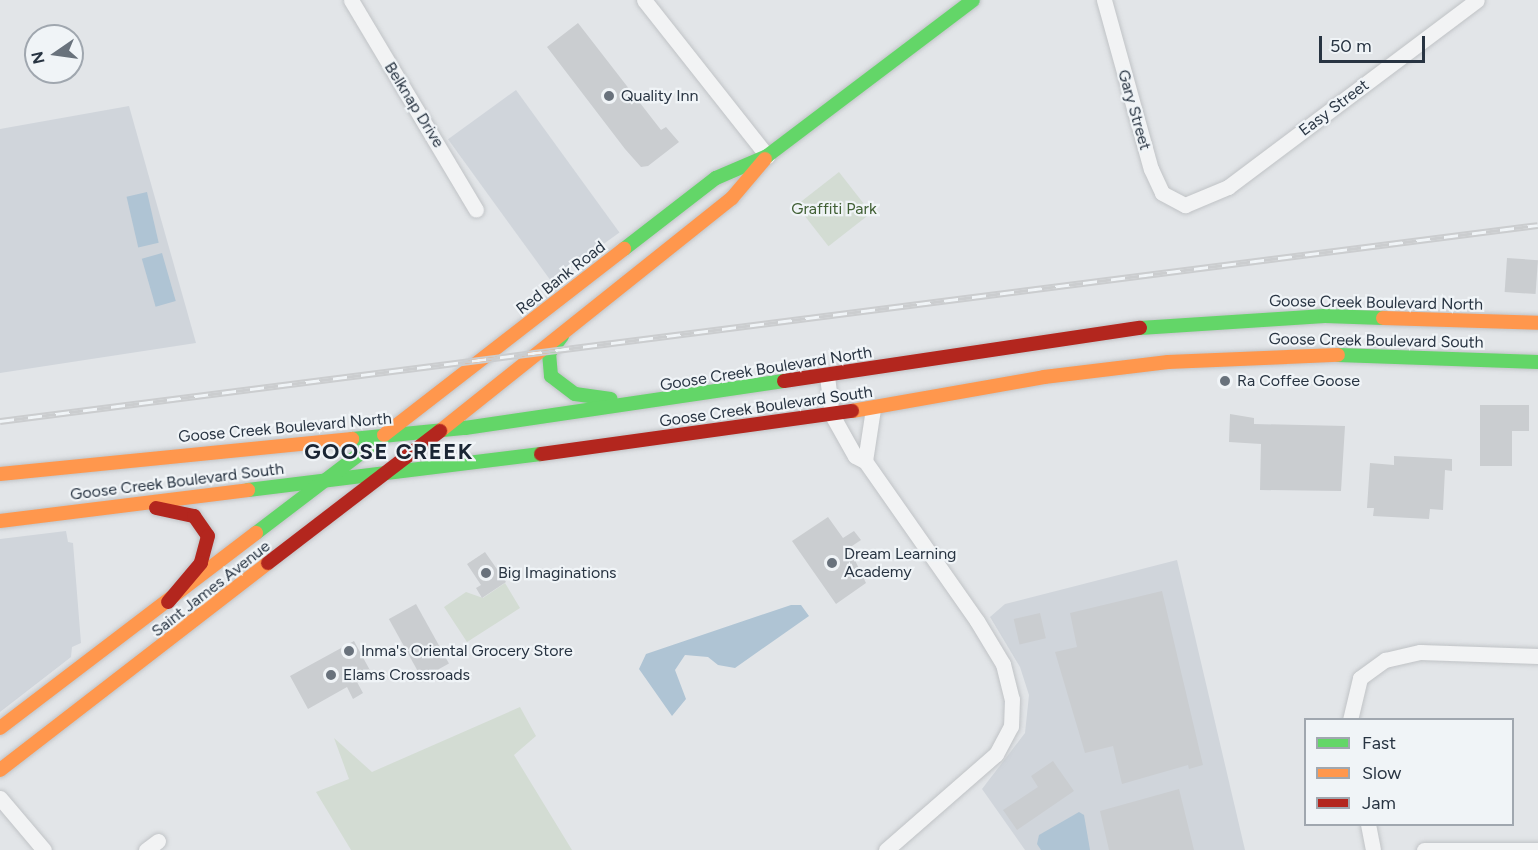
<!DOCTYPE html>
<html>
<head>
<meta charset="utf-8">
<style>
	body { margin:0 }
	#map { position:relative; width:1538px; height:850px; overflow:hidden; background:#e2e5e8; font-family:Figtree,sans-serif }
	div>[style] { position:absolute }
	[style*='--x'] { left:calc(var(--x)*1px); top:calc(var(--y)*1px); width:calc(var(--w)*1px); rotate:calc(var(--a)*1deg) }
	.built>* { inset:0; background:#d0d5db; transform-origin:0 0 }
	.green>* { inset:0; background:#d3dcd3; transform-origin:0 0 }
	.water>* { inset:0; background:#afc4d4; transform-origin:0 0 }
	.building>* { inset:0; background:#cacdd0; transform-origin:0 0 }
	.roads { filter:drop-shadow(0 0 2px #c0c3c6) drop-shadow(0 0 2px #c0c3c6) }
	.street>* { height:15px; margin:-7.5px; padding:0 7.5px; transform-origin:7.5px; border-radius:7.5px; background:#f2f3f4 }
	.fast>* { height:14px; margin:-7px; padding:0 7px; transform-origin:7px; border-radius:7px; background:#63d668 }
	.slow>* { height:14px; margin:-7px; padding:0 7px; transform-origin:7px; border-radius:7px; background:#ff974d }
	.jam>* { height:14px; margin:-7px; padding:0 7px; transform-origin:7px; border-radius:7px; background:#b3261e }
	.rail>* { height:7px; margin-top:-3.5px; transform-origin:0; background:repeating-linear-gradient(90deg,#f0f4f7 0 14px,#cbcdcf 0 28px); box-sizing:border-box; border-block:2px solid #cbcdcf }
	.dots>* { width:16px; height:16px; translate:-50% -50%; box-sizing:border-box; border:3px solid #f0f4f7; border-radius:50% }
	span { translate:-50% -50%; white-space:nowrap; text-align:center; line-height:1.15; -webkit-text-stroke:4.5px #f0f4f7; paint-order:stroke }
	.poi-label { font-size:16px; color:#283442 }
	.left { translate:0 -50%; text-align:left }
	.street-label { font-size:16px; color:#283442 }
	.park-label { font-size:16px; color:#405f34 }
	.district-label { font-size:22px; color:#1a2533; font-weight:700; letter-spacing:1.5px }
	.legend { position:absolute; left:1304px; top:718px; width:210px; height:108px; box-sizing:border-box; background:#f0f4f7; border:2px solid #a0a7af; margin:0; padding:8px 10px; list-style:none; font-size:18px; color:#283442 }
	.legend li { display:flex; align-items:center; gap:12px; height:30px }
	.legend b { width:30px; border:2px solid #a0a7af }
	.north { position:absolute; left:24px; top:24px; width:60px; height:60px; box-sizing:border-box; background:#f0f4f7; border:2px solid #a0a7af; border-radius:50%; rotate:257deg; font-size:16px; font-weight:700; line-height:24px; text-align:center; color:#283442 }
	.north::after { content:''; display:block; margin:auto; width:21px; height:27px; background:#69727c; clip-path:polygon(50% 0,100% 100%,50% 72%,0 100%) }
	.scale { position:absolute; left:1319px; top:36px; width:106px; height:27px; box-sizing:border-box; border:3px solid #283442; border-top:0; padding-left:8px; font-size:18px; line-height:21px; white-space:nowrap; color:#283442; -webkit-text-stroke:4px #f0f4f7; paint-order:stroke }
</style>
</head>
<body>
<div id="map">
	<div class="built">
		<i style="left:516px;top:90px;width:176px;height:84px;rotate:54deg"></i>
		<i style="clip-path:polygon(129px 106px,196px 343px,0 373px,0 129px)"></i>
		<i style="clip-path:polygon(66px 531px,68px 542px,73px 543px,81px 643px,72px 647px,71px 657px,0 712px,0 539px)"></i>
		<i style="clip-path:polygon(1177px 560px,1245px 850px,1025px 850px,982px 789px,1025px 733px,1029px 695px,1020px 667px,990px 617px,1005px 604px)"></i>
	</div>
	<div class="green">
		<i style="left:839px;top:172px;width:52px;height:54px;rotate:52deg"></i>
		<i style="clip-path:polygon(505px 583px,520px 608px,467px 642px,444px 607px,466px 592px,483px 598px)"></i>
		<i style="clip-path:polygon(520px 707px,536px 736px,514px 755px,572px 850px,351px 850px,316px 792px,349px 779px,334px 738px,372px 772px)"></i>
	</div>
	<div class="water">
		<i style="left:147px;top:192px;width:52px;height:21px;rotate:77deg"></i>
		<i style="left:162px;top:253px;width:50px;height:21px;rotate:74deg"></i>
		<i style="clip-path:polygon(791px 605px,801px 605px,809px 616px,735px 668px,718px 665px,708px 657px,685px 655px,675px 670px,686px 699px,672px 716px,639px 669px,646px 654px)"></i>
		<i style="clip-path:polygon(1079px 812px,1084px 815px,1090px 850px,1041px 850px,1037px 844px,1039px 835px)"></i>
	</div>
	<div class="building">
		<i style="clip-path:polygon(578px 23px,661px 130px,666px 127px,679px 142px,648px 166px,641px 167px,625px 149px,547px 47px)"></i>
		<i style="left:1507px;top:258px;width:31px;height:34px;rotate:4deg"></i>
		<i style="clip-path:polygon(1480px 405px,1529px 405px,1529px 431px,1512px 431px,1512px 466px,1480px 466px)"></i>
		<i style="clip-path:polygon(1230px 414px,1254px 418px,1254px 424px,1345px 426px,1341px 491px,1260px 490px,1261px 444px,1229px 442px)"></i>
		<i style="clip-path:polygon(1394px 456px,1452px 459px,1452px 471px,1445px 470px,1443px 510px,1430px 509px,1429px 519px,1373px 516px,1374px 508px,1367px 508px,1370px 463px,1394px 465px)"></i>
		<i style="clip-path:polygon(828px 517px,843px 538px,854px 531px,861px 540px,849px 548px,866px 583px,836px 604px,792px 541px)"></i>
		<i style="clip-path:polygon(485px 552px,506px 582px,482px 598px,476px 588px,481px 585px,467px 564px)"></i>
		<i style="clip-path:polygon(1162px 591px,1203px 765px,1189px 769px,1188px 765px,1122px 784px,1113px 746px,1085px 753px,1055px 652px,1077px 647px,1070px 613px)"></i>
		<i style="left:416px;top:604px;width:68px;height:31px;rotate:61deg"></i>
		<i style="left:1040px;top:613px;width:26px;height:27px;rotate:77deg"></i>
		<i style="clip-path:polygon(354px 641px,372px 674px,357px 682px,363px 693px,353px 699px,347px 687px,308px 709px,290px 676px)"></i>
		<i style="clip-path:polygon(1053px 761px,1074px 791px,1017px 830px,1003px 810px,1038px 787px,1031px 776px)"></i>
		<i style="clip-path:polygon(1179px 789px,1194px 850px,1109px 850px,1100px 811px)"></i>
	</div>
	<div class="roads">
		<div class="street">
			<i style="--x:351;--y:0;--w:244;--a:59.2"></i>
			<i style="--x:644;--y:0;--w:199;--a:51.7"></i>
			<i style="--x:1104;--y:0;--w:175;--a:74.5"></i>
			<i style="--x:1151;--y:169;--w:26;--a:65"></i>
			<i style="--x:1162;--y:193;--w:26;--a:28"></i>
			<i style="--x:1185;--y:205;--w:47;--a:-22.7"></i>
			<i style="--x:1228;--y:187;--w:311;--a:-36.9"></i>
			<i style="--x:827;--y:376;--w:39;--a:83"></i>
			<i style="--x:832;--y:415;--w:47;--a:60.7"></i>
			<i style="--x:855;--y:456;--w:11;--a:27"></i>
			<i style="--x:865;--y:461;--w:195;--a:55"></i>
			<i style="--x:977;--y:621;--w:50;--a:58.8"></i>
			<i style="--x:1003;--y:664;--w:36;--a:76"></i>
			<i style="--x:1012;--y:699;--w:27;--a:92"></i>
			<i style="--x:1011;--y:726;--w:32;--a:118"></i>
			<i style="--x:996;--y:754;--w:146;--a:138.9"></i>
			<i style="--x:865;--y:461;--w:53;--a:-81.3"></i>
			<i style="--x:1350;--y:720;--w:43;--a:-76.6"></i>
			<i style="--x:1360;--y:678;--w:31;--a:-36"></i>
			<i style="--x:1385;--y:660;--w:36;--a:-13"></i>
			<i style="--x:1420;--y:652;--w:118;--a:1.9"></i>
			<i style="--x:0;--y:798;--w:68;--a:49.8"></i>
			<i style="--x:1368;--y:824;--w:26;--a:79"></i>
			<i style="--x:146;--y:850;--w:15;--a:-37"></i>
			<i style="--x:1424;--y:850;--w:114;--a:0"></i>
		</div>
		<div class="fast">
			<i style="--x:624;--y:249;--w:116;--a:-37.7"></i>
			<i style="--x:716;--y:178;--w:56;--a:-23.3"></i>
			<i style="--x:767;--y:156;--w:258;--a:-37.1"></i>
			<i style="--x:1140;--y:328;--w:185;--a:-3.7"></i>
			<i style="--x:1325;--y:316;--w:58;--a:2"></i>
			<i style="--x:562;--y:336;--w:21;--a:127"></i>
			<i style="--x:549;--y:353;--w:23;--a:85"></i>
			<i style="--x:551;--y:376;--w:30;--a:37"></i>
			<i style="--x:575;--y:394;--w:36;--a:8"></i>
			<i style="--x:1338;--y:355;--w:200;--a:2"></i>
			<i style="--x:352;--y:439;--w:114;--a:-5.6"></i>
			<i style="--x:465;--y:428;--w:322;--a:-8.4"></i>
			<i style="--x:248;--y:490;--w:295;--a:-7"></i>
			<i style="--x:256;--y:533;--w:158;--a:-37.3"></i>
		</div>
		<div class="slow">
			<i style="--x:1383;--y:318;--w:155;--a:1.8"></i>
			<i style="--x:852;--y:411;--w:195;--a:-10"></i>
			<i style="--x:1044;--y:377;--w:125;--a:-6.9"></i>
			<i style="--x:1168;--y:362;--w:170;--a:-2.4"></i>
			<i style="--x:440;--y:431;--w:374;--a:-38.6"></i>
			<i style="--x:732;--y:198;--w:51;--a:-49.8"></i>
			<i style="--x:384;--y:435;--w:304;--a:-37.8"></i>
			<i style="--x:0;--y:474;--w:354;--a:-5.7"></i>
			<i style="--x:0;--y:521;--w:250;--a:-7.1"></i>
			<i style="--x:0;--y:728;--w:322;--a:-37.3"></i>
			<i style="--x:0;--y:770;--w:339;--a:-37.7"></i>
		</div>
		<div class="jam">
			<i style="--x:784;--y:381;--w:360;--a:-8.5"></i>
			<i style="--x:541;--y:454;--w:314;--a:-7.9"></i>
			<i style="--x:156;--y:508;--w:39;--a:12"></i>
			<i style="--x:194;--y:516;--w:24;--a:55"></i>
			<i style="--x:208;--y:536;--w:28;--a:105"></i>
			<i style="--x:201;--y:563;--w:51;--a:130.2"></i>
			<i style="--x:268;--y:563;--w:217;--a:-37.5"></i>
		</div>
	</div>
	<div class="rail">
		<i style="--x:0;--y:421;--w:1550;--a:-7.26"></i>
	</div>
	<div class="dots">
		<i style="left:609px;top:96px;background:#69727c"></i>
		<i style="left:1225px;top:381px;background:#69727c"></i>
		<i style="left:832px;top:563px;background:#69727c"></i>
		<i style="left:486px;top:573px;background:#69727c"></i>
		<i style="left:349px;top:651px;background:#69727c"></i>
		<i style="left:331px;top:675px;background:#69727c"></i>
	</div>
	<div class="poi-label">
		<span class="left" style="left:621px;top:96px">Quality Inn</span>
		<span class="left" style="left:1237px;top:381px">Ra Coffee Goose</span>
		<span class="left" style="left:844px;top:563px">Dream Learning<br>Academy</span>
		<span class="left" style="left:498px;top:573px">Big Imaginations</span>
		<span class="left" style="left:361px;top:651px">Inma's Oriental Grocery Store</span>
		<span class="left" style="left:343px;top:675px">Elams Crossroads</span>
	</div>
	<div class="street-label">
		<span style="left:414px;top:105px;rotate:58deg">Belknap Drive</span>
		<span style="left:1334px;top:108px;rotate:-37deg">Easy Street</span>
		<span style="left:1134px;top:110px;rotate:74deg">Gary Street</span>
		<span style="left:561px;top:278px;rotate:-38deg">Red Bank Road</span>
		<span style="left:1376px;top:303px;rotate:1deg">Goose Creek Boulevard North</span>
		<span style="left:1376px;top:341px;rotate:1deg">Goose Creek Boulevard South</span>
		<span style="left:766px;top:369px;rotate:-9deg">Goose Creek Boulevard North</span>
		<span style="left:766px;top:407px;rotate:-8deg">Goose Creek Boulevard South</span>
		<span style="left:285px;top:428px;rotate:-5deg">Goose Creek Boulevard North</span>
		<span style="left:177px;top:482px;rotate:-7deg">Goose Creek Boulevard South</span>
		<span style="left:211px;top:589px;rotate:-38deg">Saint James Avenue</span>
	</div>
	<div class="park-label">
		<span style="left:834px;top:209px">Graffiti Park</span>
	</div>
	<div class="district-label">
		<span style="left:389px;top:452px">GOOSE CREEK</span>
	</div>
	<ul class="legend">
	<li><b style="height:8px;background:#63d668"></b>Fast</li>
	<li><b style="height:8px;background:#ff974d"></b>Slow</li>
	<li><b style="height:8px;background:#b3261e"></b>Jam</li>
	</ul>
	<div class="north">N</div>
	<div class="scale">50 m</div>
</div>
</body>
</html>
